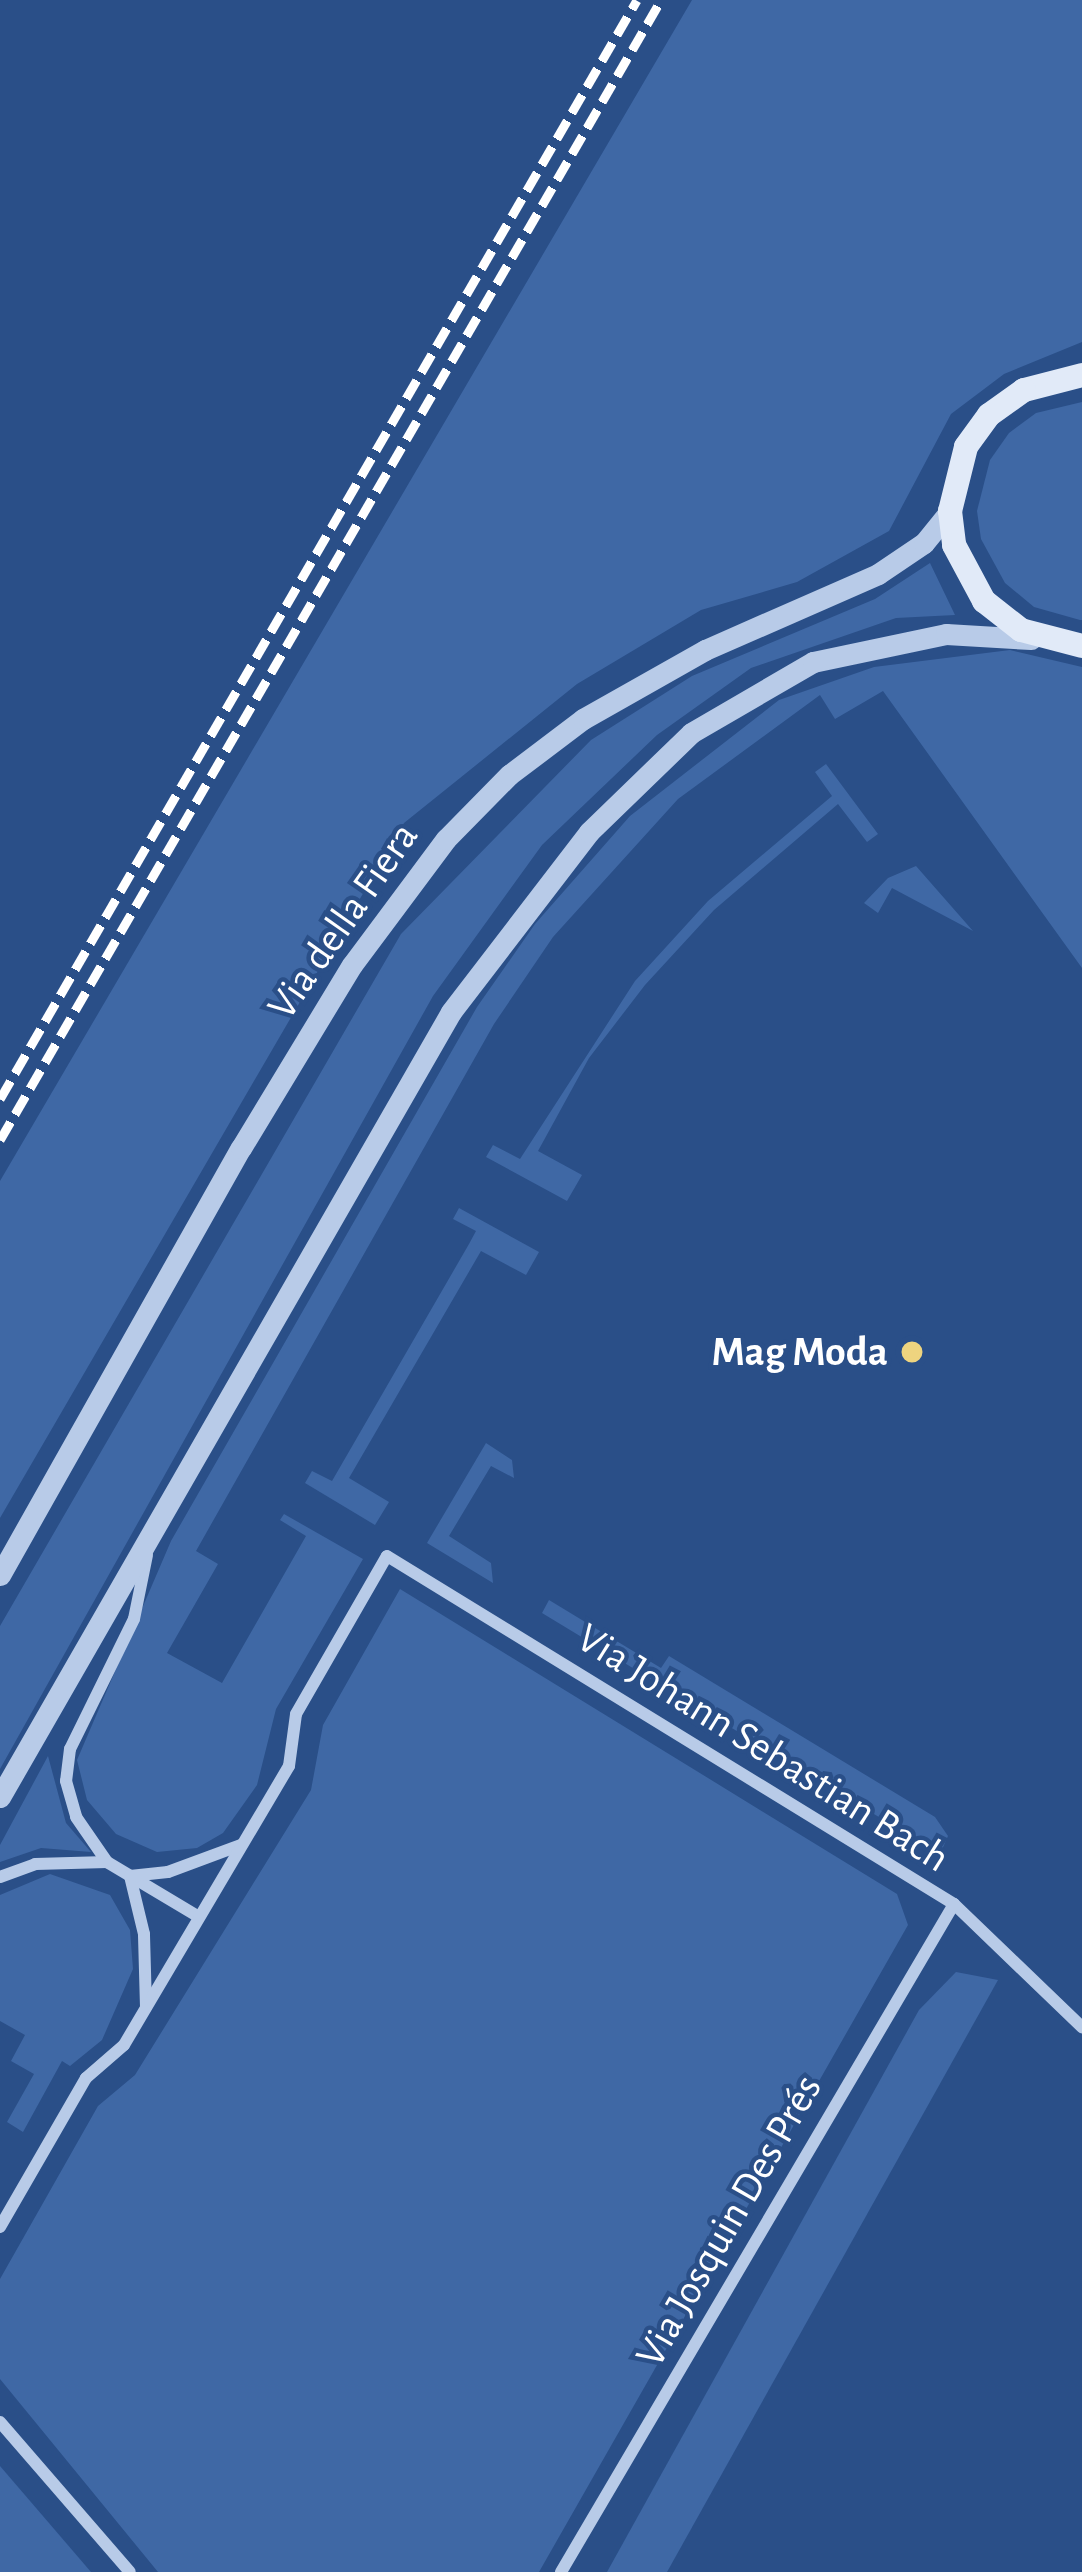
<!DOCTYPE html>
<html>
<head>
<meta charset="utf-8">
<style>
	body { margin:0 }
	#map { position:relative; width:1082px; height:2572px; overflow:hidden; background:#2a4f88; font-family:"Alegreya Sans",sans-serif }
	div>[style] { position:absolute }
	[style*='--x'] { left:calc(var(--x)*1px); top:calc(var(--y)*1px); width:calc(var(--w)*1px); rotate:calc(var(--a)*1deg) }
	.green>* { inset:0; background:#3f68a5 }
	.minor>* { height:12px; margin:-6px; padding:0 6px; transform-origin:6px; border-radius:6px; background:#b8cbe8 }
	.tertiary>* { height:21px; margin:-10.5px; padding:0 10.5px; transform-origin:10.5px; border-radius:10.5px; background:#b8cbe8 }
	.secondary>* { height:24px; margin:-12px; padding:0 12px; transform-origin:12px; border-radius:12px; background:#e1eaf8 }
	.rail>* { height:9px; margin-top:-4.5px; transform-origin:0; background:repeating-linear-gradient(90deg,#fff 0 21px,transparent 0 30px) }
	.dots>* { width:33px; height:33px; translate:-50% -50%; box-sizing:border-box; border:6px solid #2a4f88; border-radius:50% }
	span { translate:-50% -50%; white-space:nowrap; text-align:center; line-height:1.15; -webkit-text-stroke:9px #2a4f88; paint-order:stroke }
	.street-label { font-size:42px; color:#fff }
	.poi-label { font-size:42px; color:#fff; font-weight:700 }
	.right { translate:-100% -50%; text-align:right }
</style>
</head>
<body>
<div id="map">
	<div class="green">
		<i style="clip-path:polygon(692px 0,1082px 0,1082px 342px,1004px 374px,951px 414px,889px 531px,797px 582px,701px 610px,577px 684px,404px 823px,0 1518px,0 1181px)"></i>
		<i style="clip-path:polygon(1082px 402px,1082px 620px,1080px 620px,1034px 607px,1005px 583px,981px 539px,977px 511px,990px 460px,1009px 433px,1036px 413px)"></i>
		<i style="clip-path:polygon(930px 563px,955px 615px,896px 618px,751px 668px,657px 735px,542px 845px,433px 996px,0 1769px,0 1626px,401px 934px,591px 740px,692px 676px,875px 599px)"></i>
		<i style="clip-path:polygon(1010px 650px,1082px 667px,1082px 968px,883px 691px,835px 719px,820px 695px,678px 799px,553px 937px,494px 1024px,196px 1551px,218px 1564px,167px 1653px,222px 1683px,306px 1536px,280px 1520px,284px 1514px,363px 1559px,276px 1709px,257px 1785px,223px 1833px,197px 1848px,157px 1852px,116px 1834px,87px 1800px,77px 1760px,171px 1541px,477px 1007px,535px 924px,630px 816px,779px 700px,874px 667px)"></i>
		<i style="clip-path:polygon(826px 764px,878px 834px,867px 842px,838px 804px,714px 910px,645px 985px,589px 1058px,538px 1151px,582px 1175px,567px 1201px,486px 1157px,493px 1145px,520px 1159px,635px 981px,708px 901px,832px 796px,815px 772px)"></i>
		<i style="clip-path:polygon(916px 866px,973px 931px,892px 888px,878px 913px,864px 903px,888px 878px)"></i>
		<i style="clip-path:polygon(459px 1208px,539px 1252px,526px 1275px,481px 1251px,349px 1478px,389px 1502px,375px 1525px,305px 1483px,312px 1471px,332px 1481px,469px 1244px,476px 1231px,453px 1219px)"></i>
		<i style="clip-path:polygon(486px 1443px,512px 1460px,514px 1478px,491px 1466px,449px 1536px,491px 1563px,493px 1583px,427px 1543px)"></i>
		<i style="clip-path:polygon(400px 1589px,897px 1894px,908px 1925px,539px 2572px,158px 2572px,0 2379px,0 2279px,98px 2106px,135px 2075px,311px 1790px,323px 1725px)"></i>
		<i style="clip-path:polygon(549px 1600px,661px 1668px,669px 1656px,935px 1817px,948px 1836px,940px 1854px,542px 1613px)"></i>
		<i style="clip-path:polygon(48px 1756px,66px 1823px,91px 1852px,41px 1848px,0 1862px,0 1845px)"></i>
		<i style="clip-path:polygon(50px 1874px,110px 1895px,130px 1930px,133px 1969px,102px 2040px,70px 2066px,62px 2061px,23px 2132px,7px 2122px,34px 2074px,11px 2061px,25px 2035px,0 2021px,0 1895px)"></i>
		<i style="clip-path:polygon(956px 1972px,998px 1980px,667px 2572px,607px 2572px,919px 2010px)"></i>
		<i style="clip-path:polygon(0 2466px,91px 2572px,0 2572px)"></i>
	</div>
	<div class="minor">
		<i style="--x:147;--y:1555;--w:65;--a:101.5"></i>
		<i style="--x:134;--y:1619;--w:145;--a:116.2"></i>
		<i style="--x:70;--y:1749;--w:32;--a:97"></i>
		<i style="--x:66;--y:1781;--w:37;--a:74"></i>
		<i style="--x:76;--y:1817;--w:55;--a:55.4"></i>
		<i style="--x:107;--y:1862;--w:107;--a:30.9"></i>
		<i style="--x:0;--y:1877;--w:37;--a:-20"></i>
		<i style="--x:35;--y:1864;--w:72;--a:-1.6"></i>
		<i style="--x:146;--y:2007;--w:73;--a:-91.6"></i>
		<i style="--x:144;--y:1934;--w:60;--a:-103.6"></i>
		<i style="--x:130;--y:1876;--w:38;--a:-6"></i>
		<i style="--x:168;--y:1872;--w:78;--a:-20.3"></i>
		<i style="--x:0;--y:2227;--w:172;--a:-60"></i>
		<i style="--x:86;--y:2078;--w:50;--a:-41"></i>
		<i style="--x:124;--y:2045;--w:324;--a:-59.4"></i>
		<i style="--x:289;--y:1766;--w:52;--a:-82.3"></i>
		<i style="--x:296;--y:1714;--w:182;--a:-60.1"></i>
		<i style="--x:387;--y:1556;--w:665;--a:31.54"></i>
		<i style="--x:954;--y:1904;--w:178;--a:43.9"></i>
		<i style="--x:0;--y:2422;--w:198;--a:49.1"></i>
		<i style="--x:561;--y:2572;--w:775;--a:-59.53"></i>
	</div>
	<div class="tertiary">
		<i style="--x:0;--y:1575;--w:490;--a:-60.6"></i>
		<i style="--x:241;--y:1148;--w:214;--a:-58.8"></i>
		<i style="--x:352;--y:965;--w:157;--a:-53.3"></i>
		<i style="--x:446;--y:839;--w:90;--a:-45.5"></i>
		<i style="--x:509;--y:775;--w:93;--a:-37.1"></i>
		<i style="--x:583;--y:719;--w:140;--a:-29.5"></i>
		<i style="--x:705;--y:650;--w:189;--a:-23.7"></i>
		<i style="--x:878;--y:574;--w:55;--a:-34"></i>
		<i style="--x:924;--y:543;--w:41;--a:-50.9"></i>
		<i style="--x:0;--y:1797;--w:905;--a:-60.12"></i>
		<i style="--x:451;--y:1012;--w:227;--a:-52.5"></i>
		<i style="--x:589;--y:832;--w:142;--a:-44.1"></i>
		<i style="--x:691;--y:733;--w:141;--a:-30.2"></i>
		<i style="--x:813;--y:662;--w:136;--a:-11.9"></i>
		<i style="--x:946;--y:634;--w:85;--a:3.4"></i>
	</div>
	<div class="secondary">
		<i style="--x:1082;--y:375;--w:60;--a:165.5"></i>
		<i style="--x:1024;--y:390;--w:43;--a:144.5"></i>
		<i style="--x:989;--y:415;--w:39;--a:126"></i>
		<i style="--x:966;--y:447;--w:66;--a:104"></i>
		<i style="--x:950;--y:511;--w:34;--a:83"></i>
		<i style="--x:954;--y:545;--w:64;--a:61.8"></i>
		<i style="--x:984;--y:601;--w:47;--a:38.1"></i>
		<i style="--x:1021;--y:630;--w:63;--a:14.7"></i>
	</div>
	<div class="rail">
		<i style="--x:0;--y:1099;--w:1270;--a:-59.9"></i>
		<i style="--x:0;--y:1140;--w:1318;--a:-59.89"></i>
	</div>
	<div class="dots">
		<i style="left:912px;top:1352px;background:#eed47f"></i>
	</div>
	<div class="street-label">
		<span style="left:343px;top:921px;rotate:-55deg">Via della Fiera</span>
		<span style="left:763px;top:1748px;rotate:32deg">Via Johann Sebastian Bach</span>
		<span style="left:729px;top:2221px;rotate:-60deg">Via Josquin Des Prés</span>
	</div>
	<div class="poi-label">
		<span class="right" style="left:888px;top:1352px">Mag Moda</span>
	</div>
</div>
</body>
</html>
